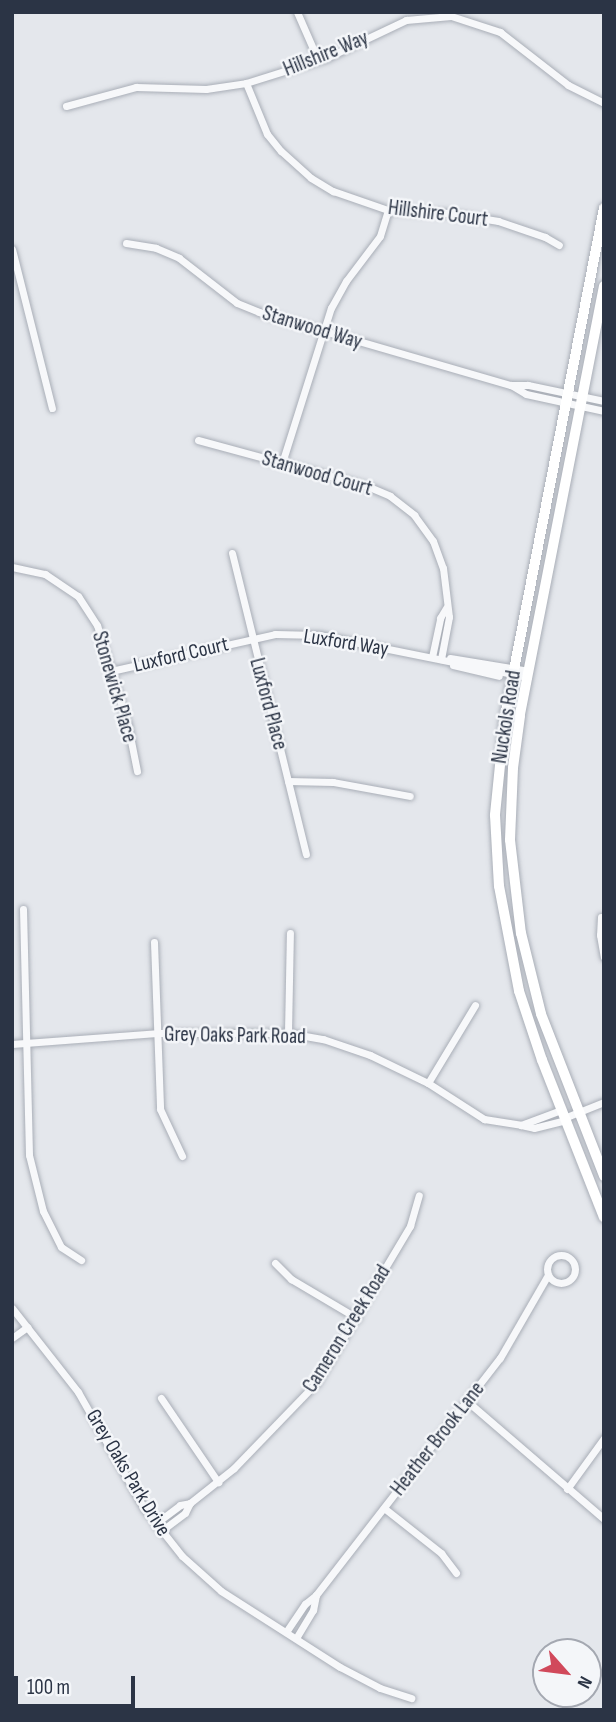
<!DOCTYPE html>
<html>
<head>
<meta charset="utf-8">
<style>
	body { margin:0 }
	#map { position:relative; width:616px; height:1722px; overflow:hidden; background:#e4e7ec; font-family:"Sofia Sans Condensed",sans-serif }
	div>[style] { position:absolute }
	[style*='--x'] { left:calc(var(--x)*1px); top:calc(var(--y)*1px); width:calc(var(--w)*1px); rotate:calc(var(--a)*1deg) }
	.roads { filter:drop-shadow(0 0 2px #a9aeb7) drop-shadow(0 0 2px #a9aeb7) }
	.street>* { height:7px; margin:-3.5px; padding:0 3.5px; transform-origin:3.5px; border-radius:3.5px; background:#f7f8fa }
	.street>.ring { margin:-3.5px; padding:0; box-sizing:content-box; background:none; border:7px solid #f7f8fa; border-radius:50% }
	.secondary>* { height:10px; margin:-5px; padding:0 5px; transform-origin:5px; border-radius:5px; background:#fff }
	span { translate:-50% -50%; white-space:nowrap; text-align:center; line-height:1.15; -webkit-text-stroke:5px #f4f6f9; paint-order:stroke }
	.street-label { font-size:21px; color:#2b3445 }
	.frame { position:absolute; inset:0; border:14px solid #2b3445; pointer-events:none }
	.north { position:absolute; left:532px; top:1638px; width:70px; height:70px; box-sizing:border-box; background:#f4f6f9; border:2px solid #a4a8b1; border-radius:50%; rotate:118deg; font-size:19px; font-weight:700; line-height:28px; text-align:center; color:#2b3445 }
	.north::after { content:''; display:block; margin:auto; width:24px; height:32px; background:#d1495b; clip-path:polygon(50% 0,100% 100%,50% 72%,0 100%) }
	.scale { position:absolute; left:14px; top:1676px; width:121px; height:32px; box-sizing:border-box; border:4px solid #2b3445; border-top:0; padding-left:9px; font-size:21px; line-height:24px; white-space:nowrap; color:#2b3445; -webkit-text-stroke:5px #f4f6f9; paint-order:stroke }
</style>
</head>
<body>
<div id="map">
	<div class="roads">
		<div class="street">
			<i style="--x:297;--y:12;--w:52;--a:66.4"></i>
			<i style="--x:246;--y:83;--w:55;--a:67.6"></i>
			<i style="--x:267;--y:134;--w:22;--a:51"></i>
			<i style="--x:281;--y:151;--w:40;--a:42"></i>
			<i style="--x:311;--y:178;--w:26;--a:31"></i>
			<i style="--x:333;--y:191;--w:58;--a:19.1"></i>
			<i style="--x:388;--y:210;--w:60;--a:2.9"></i>
			<i style="--x:448;--y:213;--w:51;--a:9.1"></i>
			<i style="--x:498;--y:221;--w:50;--a:18.8"></i>
			<i style="--x:545;--y:237;--w:16;--a:30"></i>
			<i style="--x:66;--y:106;--w:73;--a:-15.2"></i>
			<i style="--x:136;--y:87;--w:70;--a:1.6"></i>
			<i style="--x:206;--y:89;--w:40;--a:-8.5"></i>
			<i style="--x:246;--y:83;--w:84;--a:-17.4"></i>
			<i style="--x:326;--y:58;--w:89;--a:-25.4"></i>
			<i style="--x:406;--y:20;--w:45;--a:-5.1"></i>
			<i style="--x:451;--y:16;--w:52;--a:18.1"></i>
			<i style="--x:500;--y:32;--w:86;--a:37.9"></i>
			<i style="--x:568;--y:85;--w:40;--a:26.6"></i>
			<i style="--x:126;--y:243;--w:30;--a:9"></i>
			<i style="--x:156;--y:248;--w:25;--a:23"></i>
			<i style="--x:179;--y:258;--w:73;--a:37.8"></i>
			<i style="--x:237;--y:303;--w:24;--a:22"></i>
			<i style="--x:259;--y:312;--w:262;--a:16.2"></i>
			<i style="--x:12;--y:249;--w:164;--a:75.9"></i>
			<i style="--x:604;--y:401;--w:78;--a:-168.1"></i>
			<i style="--x:528;--y:385;--w:17;--a:180"></i>
			<i style="--x:511;--y:385;--w:17;--a:31"></i>
			<i style="--x:526;--y:394;--w:80;--a:12.3"></i>
			<i style="--x:198;--y:440;--w:175;--a:15.2"></i>
			<i style="--x:367;--y:486;--w:25;--a:23"></i>
			<i style="--x:390;--y:496;--w:31;--a:38"></i>
			<i style="--x:414;--y:515;--w:32;--a:54"></i>
			<i style="--x:433;--y:541;--w:29;--a:70"></i>
			<i style="--x:443;--y:568;--w:49;--a:83"></i>
			<i style="--x:449;--y:617;--w:43;--a:100.8"></i>
			<i style="--x:282;--y:463;--w:163;--a:-72.5"></i>
			<i style="--x:331;--y:308;--w:31;--a:-61"></i>
			<i style="--x:346;--y:281;--w:56;--a:-52.9"></i>
			<i style="--x:380;--y:236;--w:27;--a:-73"></i>
			<i style="--x:232;--y:553;--w:310;--a:76.2"></i>
			<i style="--x:12;--y:567;--w:34;--a:12"></i>
			<i style="--x:45;--y:574;--w:40;--a:34"></i>
			<i style="--x:78;--y:596;--w:35;--a:57"></i>
			<i style="--x:97;--y:625;--w:106;--a:72.9"></i>
			<i style="--x:128;--y:726;--w:46;--a:78.7"></i>
			<i style="--x:432;--y:657;--w:40;--a:-78"></i>
			<i style="--x:440;--y:618;--w:12;--a:-59"></i>
			<i style="--x:450;--y:658;--w:80;--a:9.3"></i>
			<i style="--x:453;--y:665;--w:47;--a:13.4"></i>
			<i style="--x:111;--y:671;--w:168;--a:-12.7"></i>
			<i style="--x:275;--y:634;--w:44;--a:1.3"></i>
			<i style="--x:319;--y:635;--w:213;--a:11.4"></i>
			<i style="--x:288;--y:781;--w:45;--a:1.3"></i>
			<i style="--x:333;--y:782;--w:78;--a:10.3"></i>
			<i style="--x:23;--y:909;--w:246;--a:88.6"></i>
			<i style="--x:29;--y:1155;--w:58;--a:76"></i>
			<i style="--x:43;--y:1211;--w:40;--a:63.4"></i>
			<i style="--x:61;--y:1247;--w:24;--a:33"></i>
			<i style="--x:601;--y:917;--w:18;--a:93"></i>
			<i style="--x:600;--y:935;--w:22;--a:80"></i>
			<i style="--x:154;--y:942;--w:167;--a:87.9"></i>
			<i style="--x:160;--y:1109;--w:52;--a:64.9"></i>
			<i style="--x:288;--y:1033;--w:100;--a:-88.9"></i>
			<i style="--x:12;--y:1044;--w:145;--a:-4.3"></i>
			<i style="--x:157;--y:1033;--w:131;--a:0"></i>
			<i style="--x:288;--y:1033;--w:36;--a:10"></i>
			<i style="--x:323;--y:1039;--w:50;--a:18.8"></i>
			<i style="--x:370;--y:1055;--w:64;--a:25.8"></i>
			<i style="--x:428;--y:1083;--w:67;--a:32.7"></i>
			<i style="--x:484;--y:1119;--w:37;--a:9"></i>
			<i style="--x:428;--y:1083;--w:91;--a:-58.9"></i>
			<i style="--x:561;--y:1110;--w:43;--a:159.4"></i>
			<i style="--x:521;--y:1125;--w:13;--a:13"></i>
			<i style="--x:534;--y:1128;--w:32;--a:-14"></i>
			<i style="--x:564;--y:1118;--w:43;--a:-21.8"></i>
			<i class="ring" style="left:547px;top:1255px;width:21px;height:21px"></i>
			<i style="--x:275;--y:1263;--w:23;--a:45"></i>
			<i style="--x:291;--y:1279;--w:77;--a:30.6"></i>
			<i style="--x:12;--y:1308;--w:107;--a:51.8"></i>
			<i style="--x:78;--y:1392;--w:133;--a:60.4"></i>
			<i style="--x:144;--y:1508;--w:61;--a:51.6"></i>
			<i style="--x:182;--y:1556;--w:52;--a:41.9"></i>
			<i style="--x:221;--y:1591;--w:141;--a:32.6"></i>
			<i style="--x:340;--y:1667;--w:45;--a:27.7"></i>
			<i style="--x:380;--y:1688;--w:33;--a:18"></i>
			<i style="--x:12;--y:1338;--w:19;--a:-36"></i>
			<i style="--x:161;--y:1398;--w:102;--a:55.8"></i>
			<i style="--x:468;--y:1402;--w:179;--a:40.7"></i>
			<i style="--x:567;--y:1489;--w:63;--a:-54"></i>
			<i style="--x:190;--y:1503;--w:56;--a:-38.5"></i>
			<i style="--x:234;--y:1468;--w:120;--a:-46"></i>
			<i style="--x:317;--y:1382;--w:182;--a:-59.2"></i>
			<i style="--x:410;--y:1226;--w:32;--a:-74"></i>
			<i style="--x:384;--y:1508;--w:73;--a:38.3"></i>
			<i style="--x:441;--y:1553;--w:25;--a:53"></i>
			<i style="--x:155;--y:1524;--w:31;--a:-37"></i>
			<i style="--x:180;--y:1505;--w:10;--a:-11"></i>
			<i style="--x:190;--y:1503;--w:11;--a:117"></i>
			<i style="--x:185;--y:1513;--w:30;--a:143"></i>
			<i style="--x:316;--y:1595;--w:300;--a:-52.2"></i>
			<i style="--x:500;--y:1358;--w:96;--a:-60"></i>
			<i style="--x:286;--y:1632;--w:34;--a:-56"></i>
			<i style="--x:305;--y:1604;--w:14;--a:-39"></i>
			<i style="--x:316;--y:1595;--w:15;--a:101"></i>
			<i style="--x:313;--y:1610;--w:33;--a:121"></i>
		</div>
		<div class="secondary">
			<i style="--x:604;--y:208;--w:518;--a:101.03"></i>
			<i style="--x:505;--y:716;--w:100;--a:95.8"></i>
			<i style="--x:495;--y:815;--w:71;--a:86.8"></i>
			<i style="--x:499;--y:886;--w:107;--a:79.2"></i>
			<i style="--x:519;--y:991;--w:73;--a:71.6"></i>
			<i style="--x:542;--y:1060;--w:169;--a:68.5"></i>
			<i style="--x:604;--y:286;--w:438;--a:101.1"></i>
			<i style="--x:520;--y:716;--w:52;--a:97.7"></i>
			<i style="--x:513;--y:768;--w:72;--a:92.4"></i>
			<i style="--x:510;--y:840;--w:94;--a:83.3"></i>
			<i style="--x:521;--y:933;--w:83;--a:76.1"></i>
			<i style="--x:541;--y:1014;--w:174;--a:68.7"></i>
		</div>
	</div>
	<div class="street-label">
		<span style="left:326px;top:54px;rotate:-22deg">Hillshire Way</span>
		<span style="left:438px;top:214px;rotate:7deg">Hillshire Court</span>
		<span style="left:312px;top:328px;rotate:17deg">Stanwood Way</span>
		<span style="left:317px;top:474px;rotate:16deg">Stanwood Court</span>
		<span style="left:346px;top:643px;rotate:9deg">Luxford Way</span>
		<span style="left:181px;top:655px;rotate:-13deg">Luxford Court</span>
		<span style="left:114px;top:687px;rotate:74deg">Stonewick Place</span>
		<span style="left:268px;top:704px;rotate:75deg">Luxford Place</span>
		<span style="left:507px;top:717px;rotate:-81deg">Nuckols Road</span>
		<span style="left:235px;top:1036px;rotate:1deg">Grey Oaks Park Road</span>
		<span style="left:347px;top:1329px;rotate:-58deg">Cameron Creek Road</span>
		<span style="left:438px;top:1439px;rotate:-52deg">Heather Brook Lane</span>
		<span style="left:128px;top:1473px;rotate:59deg">Grey Oaks Park Drive</span>
	</div>
	<div class="frame"></div>
	<div class="north">N</div>
	<div class="scale">100 m</div>
</div>
</body>
</html>
